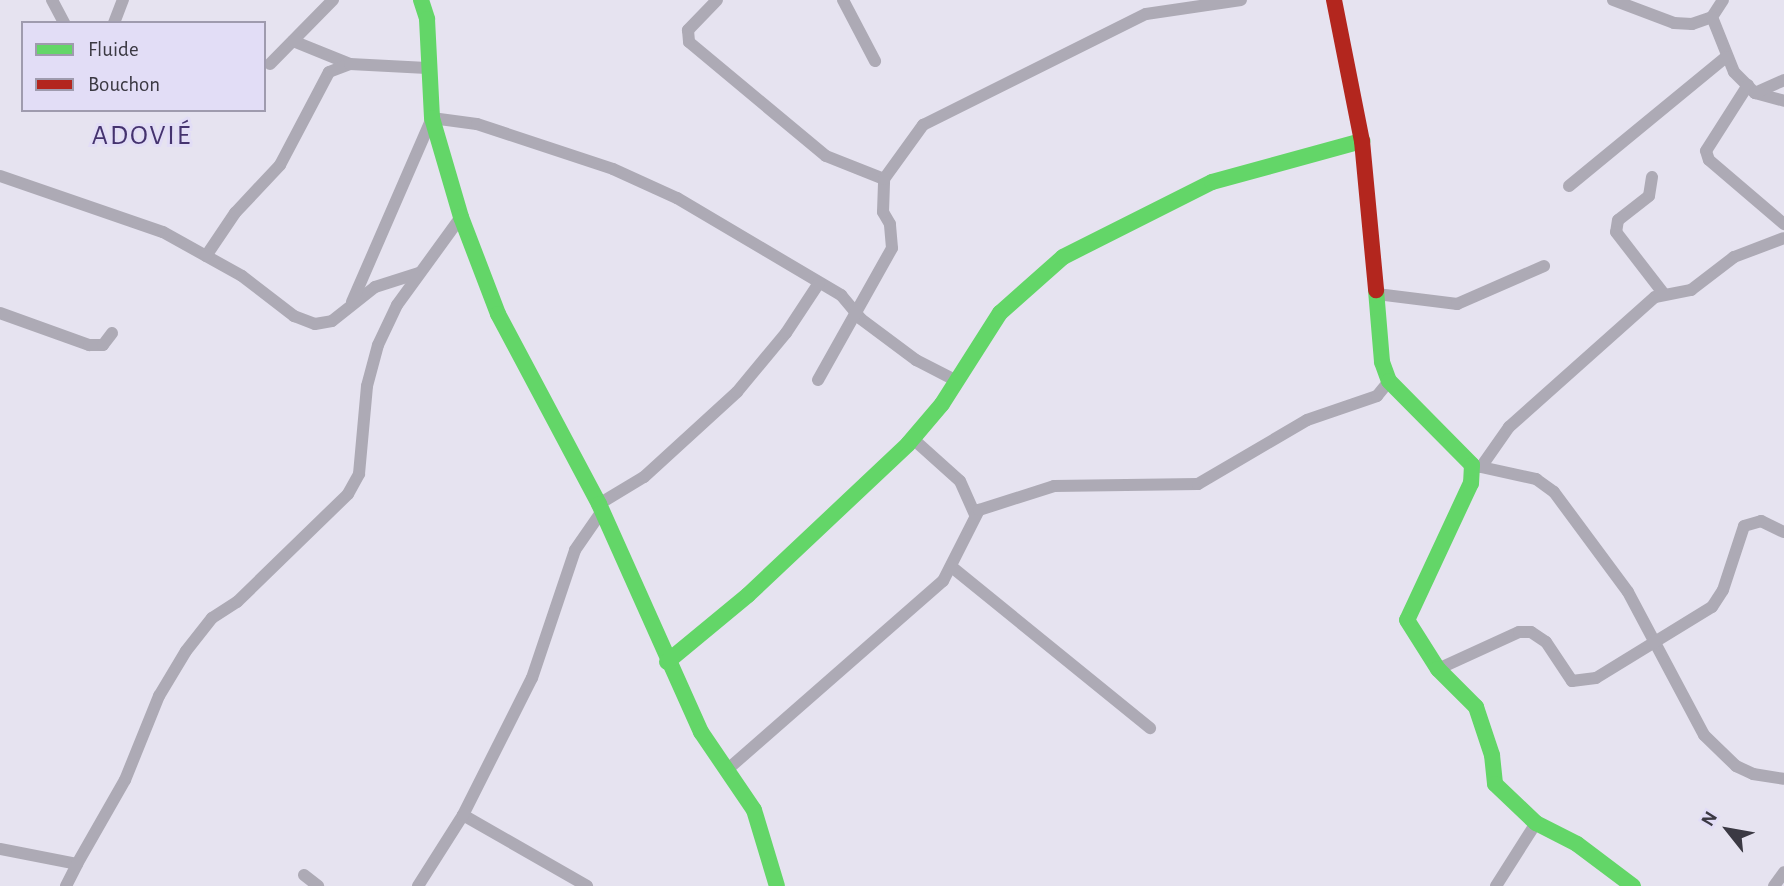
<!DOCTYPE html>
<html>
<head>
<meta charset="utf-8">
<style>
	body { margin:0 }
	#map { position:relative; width:1784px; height:886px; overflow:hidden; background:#e6e3f0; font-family:"Alegreya Sans",sans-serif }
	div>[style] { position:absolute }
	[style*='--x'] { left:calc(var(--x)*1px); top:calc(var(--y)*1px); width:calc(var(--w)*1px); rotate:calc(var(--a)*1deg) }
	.street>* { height:12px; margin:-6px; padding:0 6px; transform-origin:6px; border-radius:6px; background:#adaab5 }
	.fast>* { height:16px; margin:-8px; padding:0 8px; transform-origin:8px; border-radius:8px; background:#63d668 }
	.jam>* { height:16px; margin:-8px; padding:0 8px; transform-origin:8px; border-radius:8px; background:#b3261e }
	span { translate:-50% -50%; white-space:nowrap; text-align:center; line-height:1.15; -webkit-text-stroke:6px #e2ddf6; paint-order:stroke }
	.quarter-label { font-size:28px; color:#45336f; letter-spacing:2px }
	.legend { position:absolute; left:21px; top:21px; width:245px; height:91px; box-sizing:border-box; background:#e2ddf6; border:2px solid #9f9bae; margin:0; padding:9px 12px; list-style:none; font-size:21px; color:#3b3943 }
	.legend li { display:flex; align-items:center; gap:14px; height:35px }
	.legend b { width:35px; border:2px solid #9f9bae }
	.north { position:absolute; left:1693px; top:795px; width:70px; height:70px; -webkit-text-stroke:5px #e2ddf6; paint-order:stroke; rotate:301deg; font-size:19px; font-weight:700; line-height:28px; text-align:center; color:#3b3943 }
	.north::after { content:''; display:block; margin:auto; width:24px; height:32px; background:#3b3943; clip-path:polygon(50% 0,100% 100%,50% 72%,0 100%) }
</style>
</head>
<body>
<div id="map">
	<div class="street">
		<i style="--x:52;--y:0;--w:26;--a:62"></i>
		<i style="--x:717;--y:0;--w:42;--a:134"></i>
		<i style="--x:688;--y:30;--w:12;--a:85"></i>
		<i style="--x:689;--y:42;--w:178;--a:39.8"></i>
		<i style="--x:826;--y:156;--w:62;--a:21.6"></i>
		<i style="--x:843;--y:0;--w:69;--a:62.3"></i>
		<i style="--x:1613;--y:0;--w:65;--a:20.7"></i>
		<i style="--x:1674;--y:23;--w:18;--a:3"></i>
		<i style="--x:1692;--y:24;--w:21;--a:-19"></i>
		<i style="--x:1712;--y:17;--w:20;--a:-57"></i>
		<i style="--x:1712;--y:17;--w:59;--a:68.2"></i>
		<i style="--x:1734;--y:72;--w:30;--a:45"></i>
		<i style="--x:1755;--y:93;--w:30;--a:15"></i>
		<i style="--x:114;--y:23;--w:25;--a:-69"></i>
		<i style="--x:293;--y:41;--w:61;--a:22"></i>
		<i style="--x:270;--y:64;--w:90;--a:-45.5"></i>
		<i style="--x:1748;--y:85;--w:78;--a:122.5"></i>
		<i style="--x:1706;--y:151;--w:9;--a:72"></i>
		<i style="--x:1709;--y:160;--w:99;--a:40.5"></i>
		<i style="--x:1755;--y:93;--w:32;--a:-24"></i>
		<i style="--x:0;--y:176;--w:172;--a:19"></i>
		<i style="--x:163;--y:232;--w:90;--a:29.1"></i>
		<i style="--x:242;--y:276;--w:66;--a:37.6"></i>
		<i style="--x:294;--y:316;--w:22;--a:21"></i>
		<i style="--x:315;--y:324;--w:17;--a:-10"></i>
		<i style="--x:332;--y:321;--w:55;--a:-38.3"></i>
		<i style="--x:375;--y:287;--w:46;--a:-17.7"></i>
		<i style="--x:1652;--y:177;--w:19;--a:99"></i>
		<i style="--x:1649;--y:196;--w:39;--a:142"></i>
		<i style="--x:1618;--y:220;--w:12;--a:99"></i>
		<i style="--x:1616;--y:232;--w:78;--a:52.3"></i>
		<i style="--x:1569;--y:186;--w:203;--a:-39.4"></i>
		<i style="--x:206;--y:256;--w:52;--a:-56"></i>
		<i style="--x:235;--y:213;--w:66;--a:-46.8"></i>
		<i style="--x:280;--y:165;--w:105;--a:-62.2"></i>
		<i style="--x:329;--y:72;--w:22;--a:-21"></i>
		<i style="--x:350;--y:64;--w:77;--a:3"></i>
		<i style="--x:1377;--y:294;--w:81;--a:7.1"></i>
		<i style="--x:1457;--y:304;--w:95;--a:-23.6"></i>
		<i style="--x:352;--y:302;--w:201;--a:-66.5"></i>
		<i style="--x:432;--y:118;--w:45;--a:7.6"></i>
		<i style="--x:477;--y:124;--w:143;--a:18.3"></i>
		<i style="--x:613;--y:169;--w:70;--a:24.4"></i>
		<i style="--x:677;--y:198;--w:191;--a:30.6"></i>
		<i style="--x:841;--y:295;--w:31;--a:50"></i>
		<i style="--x:861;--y:319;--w:69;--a:36.7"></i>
		<i style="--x:916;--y:360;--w:44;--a:27.1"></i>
		<i style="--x:0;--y:313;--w:95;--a:19.8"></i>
		<i style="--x:89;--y:345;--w:14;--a:0"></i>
		<i style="--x:103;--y:345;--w:15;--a:-53"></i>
		<i style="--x:818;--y:380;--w:151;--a:-60.7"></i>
		<i style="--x:892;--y:248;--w:24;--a:-95"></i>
		<i style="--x:890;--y:224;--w:14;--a:-120"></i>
		<i style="--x:883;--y:212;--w:33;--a:-88"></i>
		<i style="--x:884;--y:179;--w:67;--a:-54.2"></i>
		<i style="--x:923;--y:125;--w:249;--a:-26.5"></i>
		<i style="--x:1146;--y:14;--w:96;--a:-8.4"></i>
		<i style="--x:912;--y:438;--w:64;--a:41.9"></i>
		<i style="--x:960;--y:481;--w:37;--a:66"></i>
		<i style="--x:1472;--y:465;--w:66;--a:12.3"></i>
		<i style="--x:1536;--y:479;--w:22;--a:36"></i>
		<i style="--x:1554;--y:492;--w:124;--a:53.5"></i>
		<i style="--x:1628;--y:592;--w:162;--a:62"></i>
		<i style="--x:1704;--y:735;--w:45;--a:44.1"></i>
		<i style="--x:1736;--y:766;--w:19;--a:25"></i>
		<i style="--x:1753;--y:774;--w:31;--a:9"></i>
		<i style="--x:1481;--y:467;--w:49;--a:-55"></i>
		<i style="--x:1509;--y:427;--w:195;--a:-41.7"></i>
		<i style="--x:1655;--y:297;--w:37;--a:-11"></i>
		<i style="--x:1691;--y:290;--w:54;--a:-37.5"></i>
		<i style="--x:1734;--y:257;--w:53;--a:-20.8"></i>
		<i style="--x:599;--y:504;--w:52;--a:-31"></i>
		<i style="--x:644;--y:477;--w:126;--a:-42.4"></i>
		<i style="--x:737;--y:392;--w:77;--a:-50.3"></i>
		<i style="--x:786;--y:333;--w:60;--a:-56.6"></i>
		<i style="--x:953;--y:568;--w:254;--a:39.1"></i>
		<i style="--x:1438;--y:669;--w:89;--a:-24.6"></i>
		<i style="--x:1519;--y:632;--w:12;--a:0"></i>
		<i style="--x:1531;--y:632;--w:18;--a:34"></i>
		<i style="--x:1546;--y:642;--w:47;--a:56.3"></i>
		<i style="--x:1572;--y:681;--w:24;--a:-7"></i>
		<i style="--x:1596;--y:678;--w:136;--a:-31.5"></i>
		<i style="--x:1712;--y:607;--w:20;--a:-57"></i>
		<i style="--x:1723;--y:590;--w:67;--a:-71.8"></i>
		<i style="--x:1744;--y:526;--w:18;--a:-16"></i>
		<i style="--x:1761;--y:521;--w:25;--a:26"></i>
		<i style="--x:728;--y:769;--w:286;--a:-41.2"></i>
		<i style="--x:943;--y:581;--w:80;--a:-63.1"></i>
		<i style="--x:979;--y:510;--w:79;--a:-17.7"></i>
		<i style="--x:1054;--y:486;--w:144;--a:-0.8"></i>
		<i style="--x:1198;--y:484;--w:126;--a:-30.4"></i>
		<i style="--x:1307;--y:420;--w:74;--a:-18.9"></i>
		<i style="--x:1377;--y:396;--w:19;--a:-51"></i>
		<i style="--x:463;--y:815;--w:143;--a:29.8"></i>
		<i style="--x:0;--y:849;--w:78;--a:11"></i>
		<i style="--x:77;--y:864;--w:97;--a:-60.3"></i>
		<i style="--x:125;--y:780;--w:91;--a:-68"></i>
		<i style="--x:159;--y:696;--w:52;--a:-59"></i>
		<i style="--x:186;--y:651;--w:42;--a:-51.8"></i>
		<i style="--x:212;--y:618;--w:30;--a:-33"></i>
		<i style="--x:237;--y:602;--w:155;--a:-44.2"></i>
		<i style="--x:348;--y:494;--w:23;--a:-61"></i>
		<i style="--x:359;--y:474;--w:88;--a:-84.8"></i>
		<i style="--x:367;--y:386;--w:42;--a:-75"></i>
		<i style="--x:378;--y:345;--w:44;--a:-64.6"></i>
		<i style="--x:397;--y:305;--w:109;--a:-54"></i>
		<i style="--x:304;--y:875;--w:18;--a:38"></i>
		<i style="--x:66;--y:886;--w:25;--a:-63"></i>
		<i style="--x:418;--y:886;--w:84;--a:-57.6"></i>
		<i style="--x:463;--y:815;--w:153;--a:-63.3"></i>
		<i style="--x:532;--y:678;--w:135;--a:-71.4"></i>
		<i style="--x:575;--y:550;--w:47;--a:-55.3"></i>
		<i style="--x:1496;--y:886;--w:75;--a:-57.6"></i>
		<i style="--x:1774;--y:886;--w:17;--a:-54"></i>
	</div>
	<div class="fast">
		<i style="--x:421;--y:0;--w:20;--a:72"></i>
		<i style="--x:427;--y:19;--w:99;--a:87.1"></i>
		<i style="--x:432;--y:118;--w:103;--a:73.7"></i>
		<i style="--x:461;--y:217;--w:104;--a:69.1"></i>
		<i style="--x:498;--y:314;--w:215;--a:62"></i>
		<i style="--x:599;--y:504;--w:250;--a:65.9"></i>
		<i style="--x:701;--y:732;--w:94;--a:55.8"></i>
		<i style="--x:754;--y:810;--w:79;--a:73.2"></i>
		<i style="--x:1376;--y:290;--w:72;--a:85.2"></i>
		<i style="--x:1382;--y:362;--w:20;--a:70"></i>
		<i style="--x:1389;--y:381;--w:118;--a:45.3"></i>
		<i style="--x:1472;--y:465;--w:18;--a:93"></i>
		<i style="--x:1471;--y:483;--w:151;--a:115"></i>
		<i style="--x:1407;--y:620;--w:58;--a:57.7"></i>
		<i style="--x:1438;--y:669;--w:54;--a:45"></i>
		<i style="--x:1476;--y:707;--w:51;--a:71.6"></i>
		<i style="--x:1492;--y:755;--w:29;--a:84"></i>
		<i style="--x:1495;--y:784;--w:57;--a:43.6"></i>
		<i style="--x:1536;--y:823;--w:46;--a:27.1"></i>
		<i style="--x:1577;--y:844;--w:70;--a:36.9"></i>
		<i style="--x:667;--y:662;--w:105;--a:-39.6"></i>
		<i style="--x:748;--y:595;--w:220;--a:-43.3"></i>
		<i style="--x:908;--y:444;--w:52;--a:-49.6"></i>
		<i style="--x:942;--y:404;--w:108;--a:-57.5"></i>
		<i style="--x:1000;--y:313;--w:84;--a:-41.6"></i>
		<i style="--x:1063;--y:257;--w:167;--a:-26.7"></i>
		<i style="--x:1212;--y:182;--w:156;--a:-15.3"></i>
	</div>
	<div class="jam">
		<i style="--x:1334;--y:0;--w:144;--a:78.8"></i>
		<i style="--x:1362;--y:141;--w:150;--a:84.6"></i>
	</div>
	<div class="quarter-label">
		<span style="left:142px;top:136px">ADOVIÉ</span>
	</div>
	<ul class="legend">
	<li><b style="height:9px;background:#63d668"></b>Fluide</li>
	<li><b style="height:9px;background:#b3261e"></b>Bouchon</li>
	</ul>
	<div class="north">N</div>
</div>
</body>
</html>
